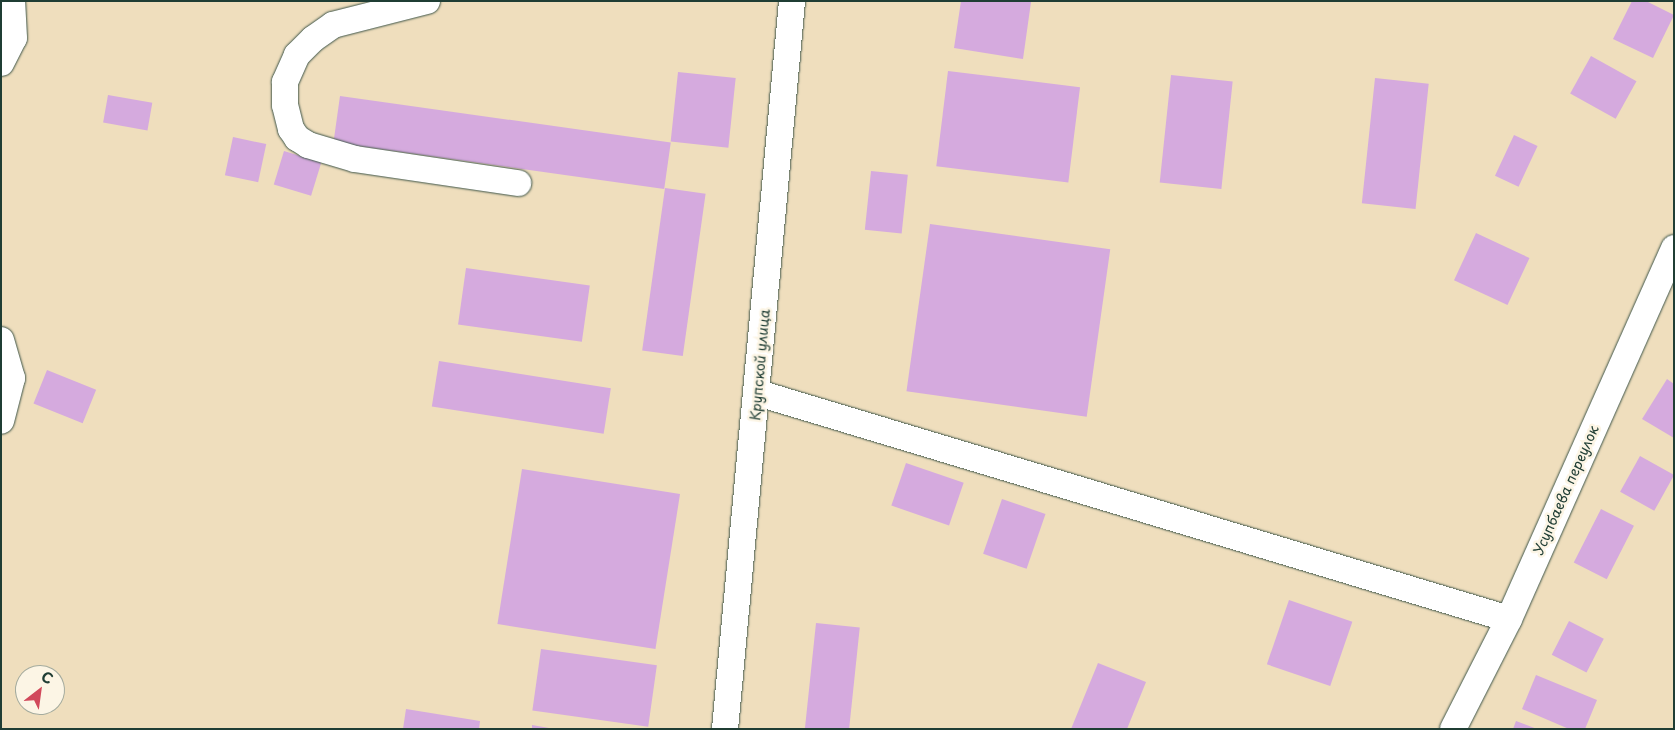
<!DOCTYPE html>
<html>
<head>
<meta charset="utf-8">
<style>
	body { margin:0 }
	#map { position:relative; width:1675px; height:730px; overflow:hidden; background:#efdebd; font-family:"Playpen Sans",sans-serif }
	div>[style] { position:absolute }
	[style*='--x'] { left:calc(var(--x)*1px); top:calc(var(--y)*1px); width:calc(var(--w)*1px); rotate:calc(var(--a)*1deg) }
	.building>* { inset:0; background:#d5aade; transform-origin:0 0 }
	.roads { filter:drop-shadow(0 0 1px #3e5549) drop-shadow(0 0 1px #3e5549) }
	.minor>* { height:26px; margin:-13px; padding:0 13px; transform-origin:13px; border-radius:13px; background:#fff }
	span { translate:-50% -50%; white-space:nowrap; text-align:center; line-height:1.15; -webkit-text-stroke:5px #fcf5e5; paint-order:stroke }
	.street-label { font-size:14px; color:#1f3d34 }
	.frame { position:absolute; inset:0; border:2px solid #1f3d34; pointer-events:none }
	.north { position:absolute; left:15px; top:665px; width:50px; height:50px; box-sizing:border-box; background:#fcf5e5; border:1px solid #a4ab9e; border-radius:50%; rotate:30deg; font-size:14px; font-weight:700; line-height:20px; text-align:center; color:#1f3d34 }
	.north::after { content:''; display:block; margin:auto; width:18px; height:22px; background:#d1495b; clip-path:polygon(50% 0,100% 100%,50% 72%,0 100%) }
</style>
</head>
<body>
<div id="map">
	<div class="building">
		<i style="clip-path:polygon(961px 1px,1031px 2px,1023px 59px,954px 48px)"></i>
		<i style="clip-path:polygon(1632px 1px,1646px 1px,1674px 15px,1653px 58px,1613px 39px)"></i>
		<i style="left:1591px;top:56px;width:52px;height:43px;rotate:29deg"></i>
		<i style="left:948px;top:71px;width:133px;height:96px;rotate:7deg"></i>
		<i style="left:678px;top:72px;width:58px;height:70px;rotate:6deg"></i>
		<i style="left:1171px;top:75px;width:62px;height:108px;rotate:6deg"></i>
		<i style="left:1375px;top:78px;width:54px;height:126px;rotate:6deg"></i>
		<i style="left:108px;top:95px;width:45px;height:28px;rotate:10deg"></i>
		<i style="left:340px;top:96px;width:334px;height:47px;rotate:8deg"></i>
		<i style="left:1514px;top:135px;width:26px;height:45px;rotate:25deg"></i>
		<i style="left:233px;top:137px;width:34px;height:39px;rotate:12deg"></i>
		<i style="left:284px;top:151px;width:39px;height:35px;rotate:17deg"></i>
		<i style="left:871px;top:171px;width:37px;height:59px;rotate:6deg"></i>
		<i style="left:665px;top:188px;width:41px;height:164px;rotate:8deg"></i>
		<i style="left:930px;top:224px;width:182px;height:169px;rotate:8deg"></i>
		<i style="left:1476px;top:233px;width:59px;height:52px;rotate:25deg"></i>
		<i style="left:466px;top:268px;width:125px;height:57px;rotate:8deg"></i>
		<i style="left:439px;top:361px;width:174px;height:46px;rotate:9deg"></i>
		<i style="left:47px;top:370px;width:53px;height:36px;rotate:22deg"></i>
		<i style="clip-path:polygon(1667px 379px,1674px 384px,1674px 438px,1642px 419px)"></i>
		<i style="left:1640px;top:456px;width:39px;height:41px;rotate:29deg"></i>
		<i style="left:906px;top:463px;width:61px;height:45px;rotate:19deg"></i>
		<i style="left:522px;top:469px;width:160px;height:157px;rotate:9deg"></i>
		<i style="left:1002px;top:499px;width:46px;height:58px;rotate:19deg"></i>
		<i style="left:1601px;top:509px;width:37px;height:60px;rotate:27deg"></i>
		<i style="left:1289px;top:600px;width:67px;height:68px;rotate:19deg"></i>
		<i style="left:1569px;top:621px;width:39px;height:38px;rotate:27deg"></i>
		<i style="left:816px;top:623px;width:44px;height:106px;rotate:6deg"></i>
		<i style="left:541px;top:649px;width:117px;height:62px;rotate:8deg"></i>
		<i style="clip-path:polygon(1098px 663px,1146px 682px,1127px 729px,1071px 729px)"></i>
		<i style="clip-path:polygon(1536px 675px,1597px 700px,1585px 729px,1569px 729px,1522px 709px)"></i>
		<i style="clip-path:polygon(406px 709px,480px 721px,479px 729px,403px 729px)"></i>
		<i style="clip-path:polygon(1516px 721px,1537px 729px,1513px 729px)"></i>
		<i style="clip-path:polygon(532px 725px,549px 728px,549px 729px,532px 729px)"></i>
	</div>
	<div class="roads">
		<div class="minor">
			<i style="--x:427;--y:1;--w:97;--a:165.7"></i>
			<i style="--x:333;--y:25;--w:24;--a:145"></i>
			<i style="--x:313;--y:39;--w:23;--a:135"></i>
			<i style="--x:297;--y:55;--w:30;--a:114"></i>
			<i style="--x:285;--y:82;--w:23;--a:90"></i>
			<i style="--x:285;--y:105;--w:25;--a:76"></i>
			<i style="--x:291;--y:129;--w:11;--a:56"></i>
			<i style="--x:297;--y:138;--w:13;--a:32"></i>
			<i style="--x:308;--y:145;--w:49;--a:16.6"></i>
			<i style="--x:355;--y:159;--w:165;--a:8.4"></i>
			<i style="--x:1;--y:63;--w:28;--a:-63"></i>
			<i style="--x:14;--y:38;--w:37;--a:-93"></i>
			<i style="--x:1;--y:340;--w:40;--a:74"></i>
			<i style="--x:12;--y:378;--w:44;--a:104.3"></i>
			<i style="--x:758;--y:393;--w:784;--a:16.75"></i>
			<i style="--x:725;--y:729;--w:731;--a:-84.74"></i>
			<i style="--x:1453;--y:729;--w:123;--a:-63"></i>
			<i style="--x:1509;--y:619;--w:406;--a:-66"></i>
		</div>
	</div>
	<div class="street-label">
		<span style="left:760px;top:365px;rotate:-85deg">Крупской улица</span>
		<span style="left:1566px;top:490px;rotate:-66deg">Усупбаева переулок</span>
	</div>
	<div class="frame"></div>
	<div class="north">С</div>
</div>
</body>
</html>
